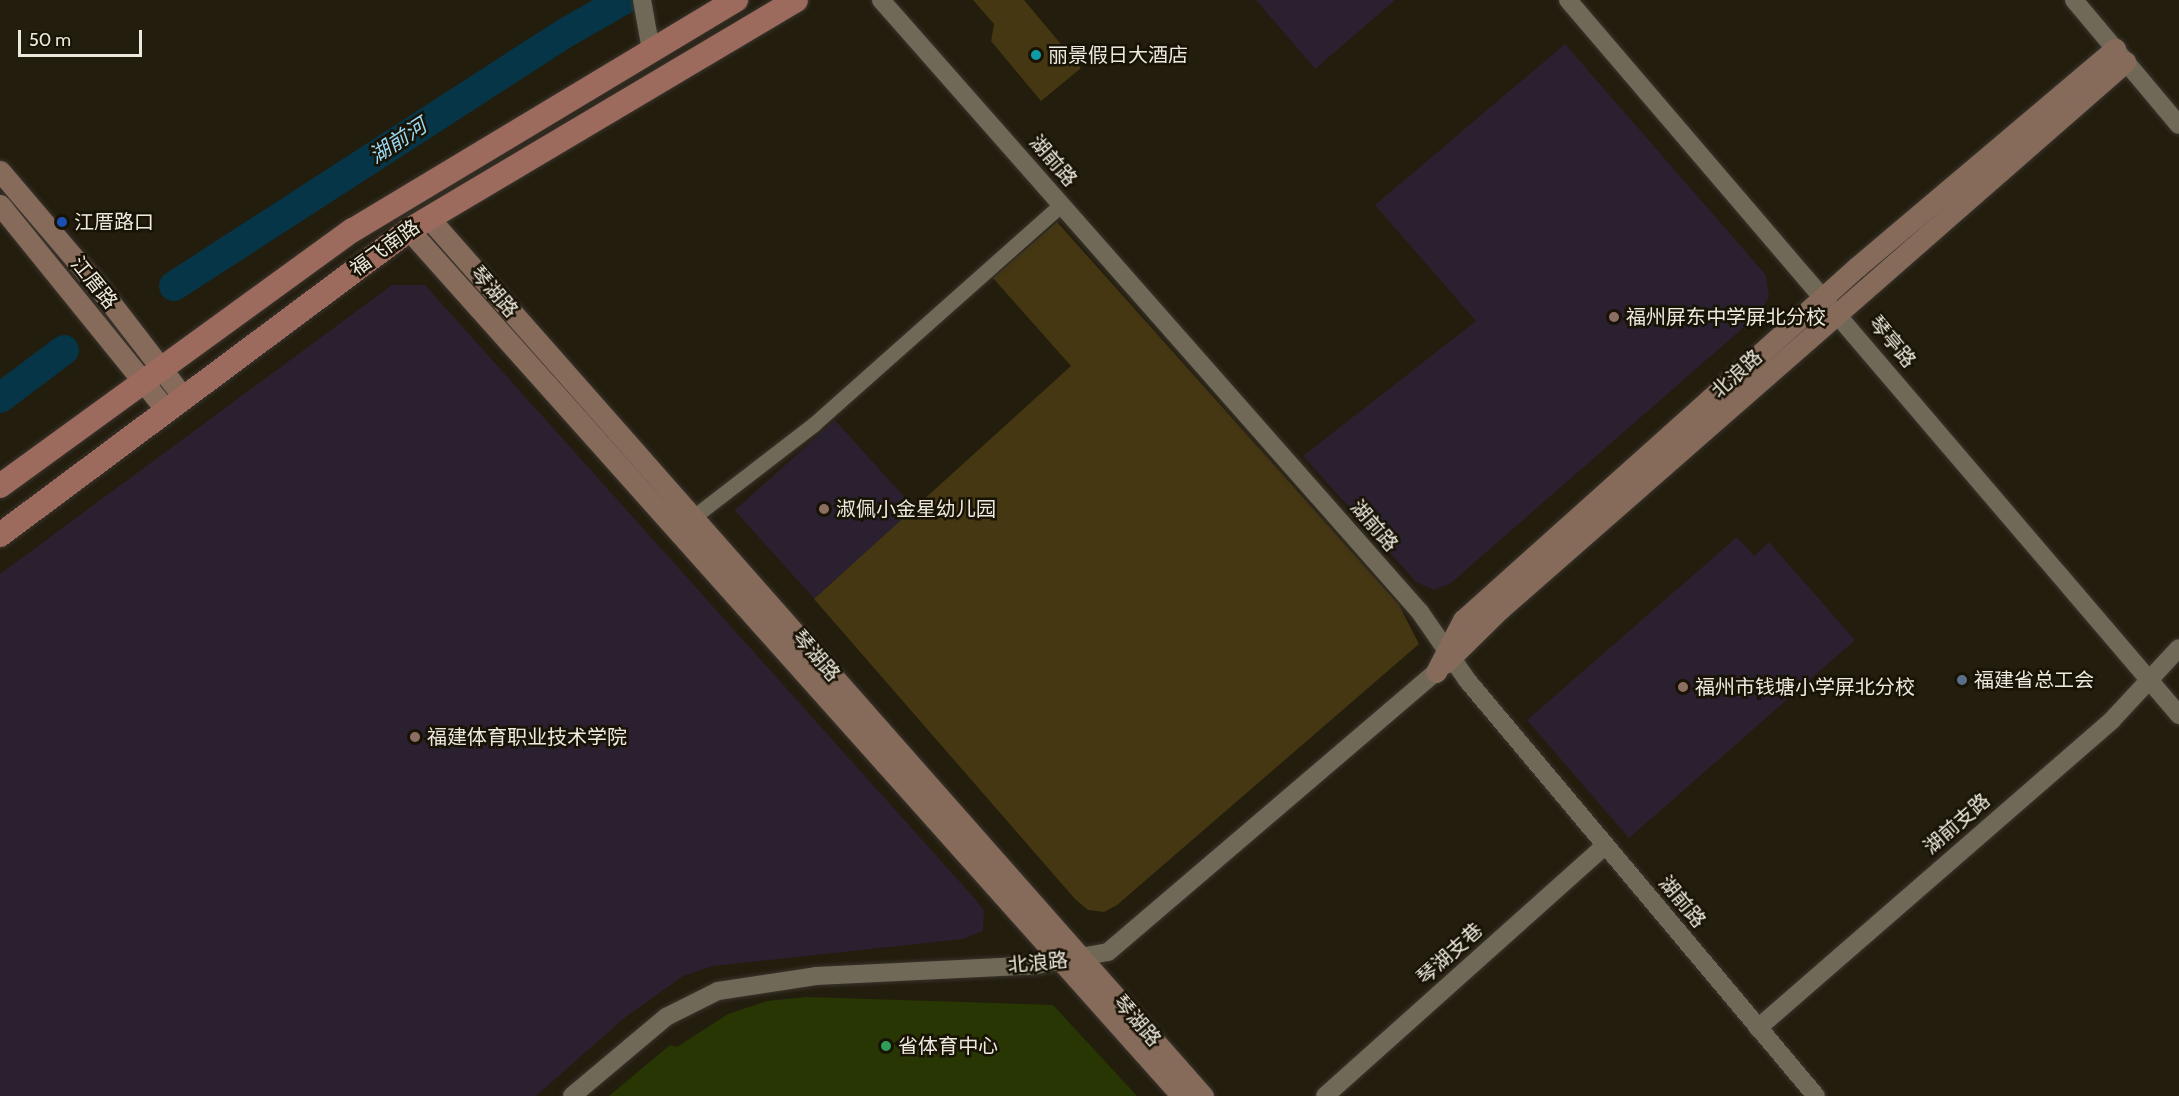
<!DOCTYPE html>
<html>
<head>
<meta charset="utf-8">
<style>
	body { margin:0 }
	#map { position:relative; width:2179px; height:1096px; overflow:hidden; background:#231d0e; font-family:Cabin,"Noto Sans SC",sans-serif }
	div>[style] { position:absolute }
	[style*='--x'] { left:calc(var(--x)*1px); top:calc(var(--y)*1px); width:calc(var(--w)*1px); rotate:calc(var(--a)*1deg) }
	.education>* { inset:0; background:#2a202f; transform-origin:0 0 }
	.green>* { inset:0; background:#273603 }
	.river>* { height:30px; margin:-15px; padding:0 15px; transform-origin:15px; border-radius:15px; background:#053546 }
	.building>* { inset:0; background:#453712 }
	.roads { filter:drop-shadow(0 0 2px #39342d) drop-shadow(0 0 2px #39342d) }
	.minor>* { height:15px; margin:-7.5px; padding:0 7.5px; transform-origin:7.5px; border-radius:7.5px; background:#706957 }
	.tertiary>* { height:18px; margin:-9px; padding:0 9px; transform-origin:9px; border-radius:9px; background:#706957 }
	.secondary>* { height:21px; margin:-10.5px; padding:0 10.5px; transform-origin:10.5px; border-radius:10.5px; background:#866a5a }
	.primary>* { height:24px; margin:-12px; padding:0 12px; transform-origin:12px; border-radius:12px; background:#9c6b5d }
	.dots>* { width:16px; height:16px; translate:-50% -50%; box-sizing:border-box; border:3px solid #191305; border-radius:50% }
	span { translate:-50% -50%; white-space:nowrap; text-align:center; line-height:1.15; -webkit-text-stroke:5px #191305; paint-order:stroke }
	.poi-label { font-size:20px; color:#ede9df }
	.left { translate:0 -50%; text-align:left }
	.street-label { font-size:20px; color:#ede9df }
	.water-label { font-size:21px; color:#9ad9f5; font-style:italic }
	.scale { position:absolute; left:18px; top:30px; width:124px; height:27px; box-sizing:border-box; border:3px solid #ede9df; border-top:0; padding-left:8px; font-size:18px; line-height:21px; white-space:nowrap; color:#ede9df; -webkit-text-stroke:4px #191305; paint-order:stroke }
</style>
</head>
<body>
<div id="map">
	<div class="education">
		<i style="clip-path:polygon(1256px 0,1395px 0,1315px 69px)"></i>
		<i style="clip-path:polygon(1565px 44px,1766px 275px,1769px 297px,1759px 314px,1451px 583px,1434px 590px,1416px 582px,1303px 456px,1476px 321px,1375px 205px)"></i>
		<i style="clip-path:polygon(392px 285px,425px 285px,976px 900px,984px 911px,983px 931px,963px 939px,713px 966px,683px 976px,623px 1019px,536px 1096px,0 1096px,0 574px)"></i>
		<i style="left:835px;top:420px;width:119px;height:135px;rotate:48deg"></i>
		<i style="clip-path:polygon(1737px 537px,1754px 556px,1769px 542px,1855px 640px,1629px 838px,1527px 720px)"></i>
	</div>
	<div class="green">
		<i style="clip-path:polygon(807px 997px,1053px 1005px,1137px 1096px,609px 1096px,670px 1045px,677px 1047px,728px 1014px,767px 1001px)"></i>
	</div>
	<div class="river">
		<i style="--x:174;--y:286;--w:468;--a:-32.9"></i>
		<i style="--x:567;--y:32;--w:64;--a:-29.7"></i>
		<i style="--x:0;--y:398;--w:80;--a:-36.9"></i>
	</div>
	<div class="building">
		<i style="clip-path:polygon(973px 0,1024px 0,1081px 68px,1041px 101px,991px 41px,994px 24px)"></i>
		<i style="clip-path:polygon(1057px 222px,1399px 605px,1419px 644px,1117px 905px,1104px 912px,1088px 910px,1075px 899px,814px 599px,1071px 366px,993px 278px)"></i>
	</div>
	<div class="roads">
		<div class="minor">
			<i style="--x:692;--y:518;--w:154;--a:-37.6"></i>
			<i style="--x:814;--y:424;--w:330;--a:-41.6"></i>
		</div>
		<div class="tertiary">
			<i style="--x:642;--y:0;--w:51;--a:79.8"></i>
			<i style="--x:881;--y:0;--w:816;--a:48.63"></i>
			<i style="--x:1420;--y:612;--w:83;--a:55.3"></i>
			<i style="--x:1467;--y:680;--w:543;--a:50.01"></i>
			<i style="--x:1568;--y:0;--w:941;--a:49.48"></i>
			<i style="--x:2074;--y:0;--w:163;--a:50"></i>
			<i style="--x:1758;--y:1028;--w:469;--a:-41"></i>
			<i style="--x:2112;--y:720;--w:98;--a:-47.1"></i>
			<i style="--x:572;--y:1096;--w:123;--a:-40"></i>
			<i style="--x:666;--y:1017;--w:58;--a:-26.6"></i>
			<i style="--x:718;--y:991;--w:99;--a:-8.7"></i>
			<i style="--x:816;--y:976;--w:221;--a:-2.8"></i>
			<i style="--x:1037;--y:965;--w:72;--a:-10.4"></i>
			<i style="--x:1108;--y:952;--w:431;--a:-40.5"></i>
			<i style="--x:1325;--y:1096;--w:375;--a:-41.8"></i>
		</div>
		<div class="secondary">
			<i style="--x:0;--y:171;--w:150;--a:49.6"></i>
			<i style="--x:97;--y:285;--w:143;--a:52.4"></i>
			<i style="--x:0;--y:205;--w:265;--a:51"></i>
			<i style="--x:428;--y:217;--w:1172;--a:48.6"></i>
			<i style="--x:409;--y:230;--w:1161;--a:48.25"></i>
			<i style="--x:1445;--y:663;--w:77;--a:-44.5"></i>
			<i style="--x:1500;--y:609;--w:831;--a:-41.19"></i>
			<i style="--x:1436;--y:672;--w:59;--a:-62.6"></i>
			<i style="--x:1463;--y:620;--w:529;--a:-41.86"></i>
			<i style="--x:1857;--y:267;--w:338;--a:-40.2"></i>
		</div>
		<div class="primary">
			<i style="--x:0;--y:486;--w:436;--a:-36"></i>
			<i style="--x:353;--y:230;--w:447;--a:-31"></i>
			<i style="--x:0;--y:535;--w:510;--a:-36.71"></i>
			<i style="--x:409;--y:230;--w:450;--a:-30.7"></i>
		</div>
	</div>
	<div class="dots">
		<i style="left:1036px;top:55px;background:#0f9aa8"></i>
		<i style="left:62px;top:222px;background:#1a4fb4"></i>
		<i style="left:1614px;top:317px;background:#8d6e63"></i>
		<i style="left:824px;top:509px;background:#8d6e63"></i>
		<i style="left:1962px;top:680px;background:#5c6f8a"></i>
		<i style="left:1683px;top:687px;background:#8d6e63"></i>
		<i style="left:415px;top:737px;background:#8d6e63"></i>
		<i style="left:886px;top:1046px;background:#2e9e5b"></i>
	</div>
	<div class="poi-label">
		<span class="left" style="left:1048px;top:55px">丽景假日大酒店</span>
		<span class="left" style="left:74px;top:222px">江厝路口</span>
		<span class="left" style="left:1626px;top:317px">福州屏东中学屏北分校</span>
		<span class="left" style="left:836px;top:509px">淑佩小金星幼儿园</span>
		<span class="left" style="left:1974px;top:680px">福建省总工会</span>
		<span class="left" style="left:1695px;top:687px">福州市钱塘小学屏北分校</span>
		<span class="left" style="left:427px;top:737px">福建体育职业技术学院</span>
		<span class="left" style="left:898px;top:1046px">省体育中心</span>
	</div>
	<div class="street-label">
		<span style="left:1053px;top:161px;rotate:49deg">湖前路</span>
		<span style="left:385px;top:248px;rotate:-36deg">福飞南路</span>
		<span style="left:94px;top:283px;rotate:51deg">江厝路</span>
		<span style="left:494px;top:292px;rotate:49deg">琴湖路</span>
		<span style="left:1892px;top:342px;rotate:50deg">琴亭路</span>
		<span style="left:1737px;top:374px;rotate:-42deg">北浪路</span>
		<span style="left:1374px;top:526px;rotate:49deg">湖前路</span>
		<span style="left:816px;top:656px;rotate:49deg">琴湖路</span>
		<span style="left:1957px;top:824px;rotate:-41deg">湖前支路</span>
		<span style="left:1682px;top:902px;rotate:50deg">湖前路</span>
		<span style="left:1450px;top:954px;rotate:-42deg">琴湖支巷</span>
		<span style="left:1038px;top:963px;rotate:-5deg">北浪路</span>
		<span style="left:1137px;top:1021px;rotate:49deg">琴湖路</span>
	</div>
	<div class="water-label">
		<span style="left:398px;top:141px;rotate:-33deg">湖前河</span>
	</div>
	<div class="scale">50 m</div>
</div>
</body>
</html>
